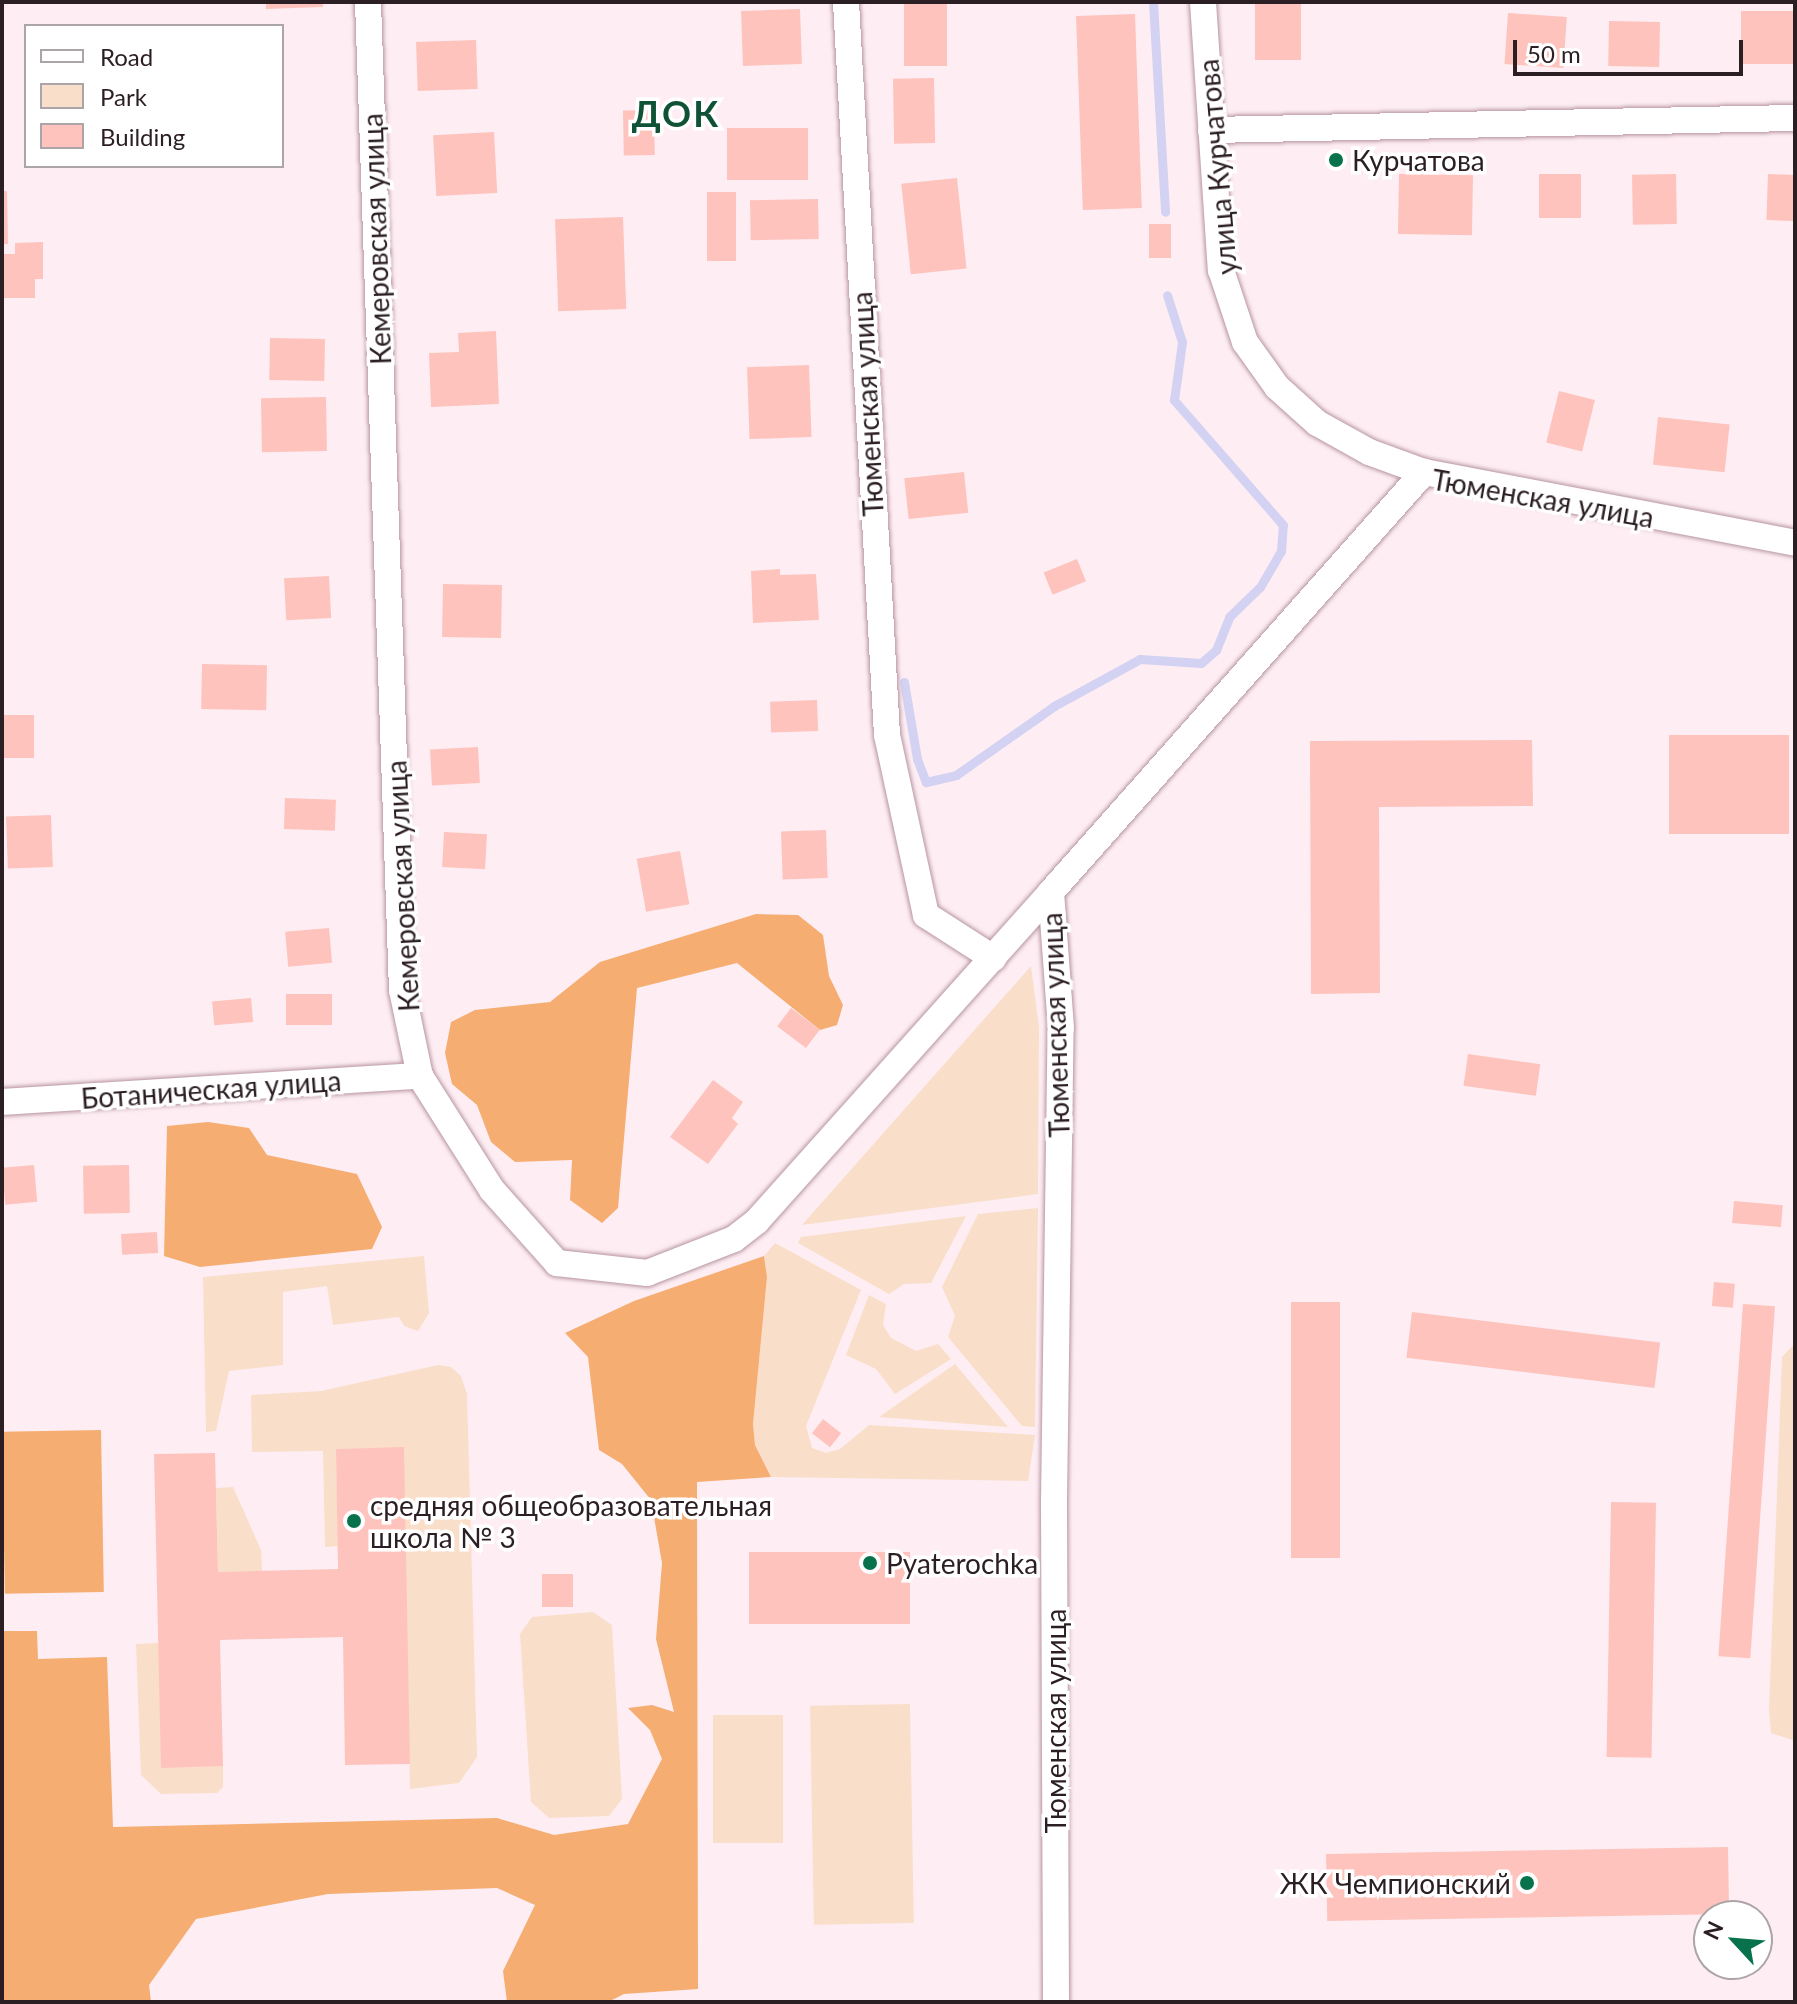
<!DOCTYPE html>
<html>
<head>
<meta charset="utf-8">
<style>
	body { margin:0 }
	#map { position:relative; width:1797px; height:2004px; overflow:hidden; background:#feeef4; font-family:Lato,sans-serif }
	div>[style] { position:absolute }
	[style*='--x'] { left:calc(var(--x)*1px); top:calc(var(--y)*1px); width:calc(var(--w)*1px); rotate:calc(var(--a)*1deg) }
	.green>* { inset:0; background:#f9dec9; transform-origin:0 0 }
	.forest>* { inset:0; background:#f5ad71; transform-origin:0 0 }
	.stream>* { height:9px; margin:-4.5px; padding:0 4.5px; transform-origin:4.5px; border-radius:4.5px; background:#d3d2f3 }
	.building>* { inset:0; background:#fec3bc; transform-origin:0 0 }
	.roads { filter:drop-shadow(0 0 2px #b794a1) drop-shadow(0 0 2px #b794a1) }
	.street>* { height:26px; margin:-13px; padding:0 13px; transform-origin:13px; border-radius:13px; background:#fff }
	.dots>* { width:22px; height:22px; translate:-50% -50%; box-sizing:border-box; border:4px solid #fff; border-radius:50% }
	span { translate:-50% -50%; white-space:nowrap; text-align:center; line-height:1.15; -webkit-text-stroke:7px #fff; paint-order:stroke }
	.poi-label { font-size:28px; color:#2c1f24 }
	.left { translate:0 -50%; text-align:left }
	.right { translate:-100% -50%; text-align:right }
	.street-label { font-size:28px; color:#2c1f24 }
	.district-label { font-size:36px; color:#0f5236; font-weight:700; letter-spacing:2px }
	.frame { position:absolute; inset:0; border:4px solid #2c1f24; pointer-events:none }
	.legend { position:absolute; left:24px; top:24px; width:260px; height:144px; box-sizing:border-box; background:#fff; border:2px solid #aba5a7; margin:0; padding:10px 14px; list-style:none; font-size:24px; color:#2c1f24 }
	.legend li { display:flex; align-items:center; gap:16px; height:40px }
	.legend b { width:40px; border:2px solid #aba5a7 }
	.north { position:absolute; left:1693px; top:1900px; width:80px; height:80px; box-sizing:border-box; background:#fff; border:2px solid #aba5a7; border-radius:50%; rotate:296deg; font-size:22px; font-weight:700; line-height:32px; text-align:center; color:#2c1f24 }
	.north::after { content:''; display:block; margin:auto; width:28px; height:36px; background:#07724b; clip-path:polygon(50% 0,100% 100%,50% 72%,0 100%) }
	.scale { position:absolute; left:1513px; top:40px; width:230px; height:36px; box-sizing:border-box; border:4px solid #2c1f24; border-top:0; padding-left:10px; font-size:24px; line-height:28px; white-space:nowrap; color:#2c1f24; -webkit-text-stroke:6px #fff; paint-order:stroke }
</style>
</head>
<body>
<div id="map">
	<div class="green">
		<i style="clip-path:polygon(1031px 966px,1039px 1027px,1038px 1194px,802px 1225px)"></i>
		<i style="clip-path:polygon(1038px 1208px,1035px 1427px,1022px 1426px,948px 1337px,955px 1316px,942px 1287px,978px 1214px)"></i>
		<i style="clip-path:polygon(966px 1216px,931px 1283px,904px 1284px,889px 1294px,798px 1243px,801px 1237px)"></i>
		<i style="clip-path:polygon(775px 1243px,861px 1290px,806px 1426px,812px 1448px,826px 1453px,840px 1449px,869px 1425px,1035px 1435px,1028px 1481px,771px 1477px,755px 1445px,753px 1424px,767px 1277px,764px 1256px)"></i>
		<i style="clip-path:polygon(424px 1256px,429px 1313px,418px 1331px,404px 1326px,399px 1317px,333px 1325px,327px 1286px,283px 1292px,283px 1365px,229px 1371px,216px 1431px,206px 1432px,203px 1277px)"></i>
		<i style="clip-path:polygon(869px 1295px,886px 1304px,883px 1325px,891px 1338px,916px 1351px,938px 1344px,951px 1359px,895px 1394px,876px 1369px,846px 1355px)"></i>
		<i style="clip-path:polygon(1795px 1343px,1795px 1741px,1771px 1733px,1769px 1710px,1782px 1357px)"></i>
		<i style="clip-path:polygon(955px 1364px,1008px 1427px,879px 1417px)"></i>
		<i style="clip-path:polygon(438px 1365px,451px 1367px,461px 1376px,467px 1394px,477px 1757px,459px 1783px,410px 1789px,403px 1448px,336px 1449px,338px 1546px,325px 1547px,323px 1451px,252px 1452px,251px 1395px,321px 1391px)"></i>
		<i style="clip-path:polygon(233px 1487px,261px 1550px,262px 1571px,218px 1572px,216px 1488px)"></i>
		<i style="clip-path:polygon(593px 1612px,612px 1625px,622px 1799px,609px 1816px,549px 1818px,531px 1802px,520px 1634px,532px 1617px)"></i>
		<i style="clip-path:polygon(158px 1643px,223px 1766px,223px 1787px,217px 1793px,161px 1794px,141px 1775px,136px 1644px)"></i>
		<i style="left:910px;top:1704px;width:219px;height:100px;rotate:89deg"></i>
		<i style="left:783px;top:1715px;width:128px;height:70px;rotate:90deg"></i>
	</div>
	<div class="forest">
		<i style="clip-path:polygon(756px 914px,798px 915px,823px 935px,829px 976px,843px 1005px,837px 1025px,820px 1030px,737px 963px,637px 988px,618px 1208px,602px 1223px,570px 1200px,572px 1160px,515px 1162px,491px 1142px,477px 1105px,452px 1084px,445px 1053px,451px 1022px,475px 1010px,550px 1002px,600px 962px)"></i>
		<i style="clip-path:polygon(208px 1122px,249px 1128px,267px 1155px,357px 1174px,382px 1227px,372px 1249px,200px 1267px,164px 1256px,167px 1126px)"></i>
		<i style="clip-path:polygon(764px 1256px,767px 1277px,753px 1424px,755px 1445px,771px 1477px,697px 1482px,698px 1989px,624px 1994px,608px 2002px,507px 2002px,503px 1971px,535px 1905px,497px 1888px,328px 1894px,196px 1919px,149px 1985px,151px 2002px,2px 2002px,2px 1631px,37px 1631px,38px 1659px,107px 1657px,113px 1827px,497px 1818px,554px 1835px,628px 1824px,662px 1759px,650px 1730px,628px 1708px,652px 1705px,674px 1712px,656px 1639px,662px 1563px,651px 1500px,622px 1464px,599px 1450px,588px 1357px,565px 1333px,634px 1301px)"></i>
		<i style="left:101px;top:1430px;width:162px;height:99px;rotate:89deg"></i>
	</div>
	<div class="stream">
		<i style="--x:1153;--y:2;--w:210;--a:86.7"></i>
		<i style="--x:904;--y:682;--w:78;--a:80.4"></i>
		<i style="--x:917;--y:759;--w:25;--a:69"></i>
		<i style="--x:926;--y:782;--w:31;--a:-13"></i>
		<i style="--x:956;--y:775;--w:120;--a:-35.1"></i>
		<i style="--x:1054;--y:706;--w:98;--a:-28.7"></i>
		<i style="--x:1140;--y:659;--w:61;--a:3.8"></i>
		<i style="--x:1201;--y:663;--w:20;--a:-41"></i>
		<i style="--x:1216;--y:650;--w:35;--a:-68"></i>
		<i style="--x:1229;--y:617;--w:43;--a:-44.1"></i>
		<i style="--x:1260;--y:587;--w:42;--a:-59.7"></i>
		<i style="--x:1281;--y:551;--w:26;--a:-86"></i>
		<i style="--x:1283;--y:525;--w:166;--a:-131.1"></i>
		<i style="--x:1174;--y:400;--w:59;--a:-82.1"></i>
		<i style="--x:1182;--y:342;--w:49;--a:-107.7"></i>
	</div>
	<div class="building">
		<i style="clip-path:polygon(266px 2px,323px 2px,323px 7px,266px 9px)"></i>
		<i style="left:1255px;top:2px;width:46px;height:58px"></i>
		<i style="left:904px;top:4px;width:43px;height:62px"></i>
		<i style="left:800px;top:9px;width:55px;height:59px;rotate:88deg"></i>
		<i style="left:1741px;top:11px;width:54px;height:53px"></i>
		<i style="left:1508px;top:13px;width:59px;height:51px;rotate:4deg"></i>
		<i style="left:1135px;top:14px;width:194px;height:59px;rotate:88deg"></i>
		<i style="left:1609px;top:21px;width:51px;height:45px;rotate:1deg"></i>
		<i style="left:476px;top:40px;width:49px;height:60px;rotate:88deg"></i>
		<i style="left:934px;top:78px;width:65px;height:41px;rotate:89deg"></i>
		<i style="left:654px;top:110px;width:45px;height:31px;rotate:89deg"></i>
		<i style="left:727px;top:128px;width:81px;height:52px"></i>
		<i style="left:494px;top:132px;width:61px;height:61px;rotate:87deg"></i>
		<i style="left:1399px;top:174px;width:74px;height:60px;rotate:1deg"></i>
		<i style="left:1581px;top:174px;width:44px;height:42px;rotate:90deg"></i>
		<i style="left:1676px;top:174px;width:50px;height:44px;rotate:89deg"></i>
		<i style="left:1768px;top:174px;width:27px;height:46px;rotate:2deg"></i>
		<i style="left:957px;top:178px;width:91px;height:56px;rotate:84deg"></i>
		<i style="clip-path:polygon(2px 191px,7px 191px,8px 244px,2px 244px)"></i>
		<i style="left:707px;top:192px;width:29px;height:69px"></i>
		<i style="left:818px;top:199px;width:40px;height:68px;rotate:89deg"></i>
		<i style="left:623px;top:217px;width:92px;height:68px;rotate:88deg"></i>
		<i style="left:1149px;top:224px;width:22px;height:34px"></i>
		<i style="clip-path:polygon(43px 242px,43px 279px,35px 279px,35px 298px,2px 298px,2px 254px,15px 254px,15px 243px)"></i>
		<i style="clip-path:polygon(496px 331px,499px 404px,431px 407px,429px 353px,459px 352px,458px 333px)"></i>
		<i style="left:270px;top:338px;width:55px;height:42px;rotate:1deg"></i>
		<i style="left:809px;top:365px;width:72px;height:62px;rotate:88deg"></i>
		<i style="left:1559px;top:391px;width:37px;height:53px;rotate:14deg"></i>
		<i style="left:326px;top:397px;width:54px;height:65px;rotate:89deg"></i>
		<i style="left:1658px;top:417px;width:72px;height:48px;rotate:6deg"></i>
		<i style="left:964px;top:472px;width:41px;height:60px;rotate:84deg"></i>
		<i style="left:1077px;top:559px;width:24px;height:36px;rotate:68deg"></i>
		<i style="clip-path:polygon(780px 569px,780px 575px,816px 574px,819px 620px,753px 623px,751px 571px)"></i>
		<i style="left:329px;top:576px;width:42px;height:45px;rotate:87deg"></i>
		<i style="left:443px;top:584px;width:59px;height:53px;rotate:1deg"></i>
		<i style="left:202px;top:664px;width:65px;height:45px;rotate:1deg"></i>
		<i style="left:817px;top:700px;width:31px;height:47px;rotate:88deg"></i>
		<i style="left:2px;top:715px;width:32px;height:43px"></i>
		<i style="left:1669px;top:735px;width:120px;height:99px"></i>
		<i style="clip-path:polygon(1532px 740px,1533px 806px,1379px 807px,1380px 993px,1311px 994px,1310px 741px)"></i>
		<i style="left:478px;top:747px;width:36px;height:48px;rotate:87deg"></i>
		<i style="left:285px;top:798px;width:51px;height:31px;rotate:2deg"></i>
		<i style="left:51px;top:815px;width:52px;height:45px;rotate:88deg"></i>
		<i style="left:826px;top:830px;width:48px;height:45px;rotate:88deg"></i>
		<i style="left:444px;top:832px;width:43px;height:35px;rotate:3deg"></i>
		<i style="left:680px;top:851px;width:54px;height:44px;rotate:80deg"></i>
		<i style="left:329px;top:928px;width:35px;height:44px;rotate:85deg"></i>
		<i style="left:332px;top:994px;width:31px;height:46px;rotate:90deg"></i>
		<i style="left:251px;top:998px;width:24px;height:39px;rotate:85deg"></i>
		<i style="left:791px;top:1008px;width:36px;height:23px;rotate:37deg"></i>
		<i style="left:1468px;top:1054px;width:73px;height:32px;rotate:8deg"></i>
		<i style="clip-path:polygon(713px 1080px,743px 1102px,732px 1118px,738px 1124px,708px 1164px,670px 1137px)"></i>
		<i style="left:34px;top:1165px;width:37px;height:32px;rotate:85deg"></i>
		<i style="left:129px;top:1165px;width:48px;height:46px;rotate:89deg"></i>
		<i style="left:1734px;top:1201px;width:49px;height:22px;rotate:5deg"></i>
		<i style="left:157px;top:1232px;width:21px;height:36px;rotate:87deg"></i>
		<i style="left:1714px;top:1282px;width:21px;height:24px;rotate:5deg"></i>
		<i style="left:1340px;top:1302px;width:256px;height:49px;rotate:90deg"></i>
		<i style="left:1743px;top:1304px;width:32px;height:353px;rotate:4deg"></i>
		<i style="left:1412px;top:1312px;width:250px;height:46px;rotate:7deg"></i>
		<i style="left:823px;top:1419px;width:23px;height:18px;rotate:38deg"></i>
		<i style="clip-path:polygon(404px 1447px,410px 1764px,345px 1765px,343px 1637px,220px 1640px,223px 1766px,161px 1768px,154px 1454px,215px 1453px,218px 1572px,338px 1569px,336px 1449px)"></i>
		<i style="left:1611px;top:1502px;width:45px;height:255px;rotate:1deg"></i>
		<i style="left:910px;top:1552px;width:72px;height:161px;rotate:90deg"></i>
		<i style="left:542px;top:1574px;width:31px;height:33px"></i>
		<i style="left:1728px;top:1847px;width:67px;height:402px;rotate:89deg"></i>
	</div>
	<div class="roads">
		<div class="street">
			<i style="--x:368;--y:2;--w:989;--a:88.03"></i>
			<i style="--x:402;--y:990;--w:88;--a:78.2"></i>
			<i style="--x:420;--y:1076;--w:135;--a:57.7"></i>
			<i style="--x:492;--y:1190;--w:98;--a:48.3"></i>
			<i style="--x:557;--y:1263;--w:91;--a:6.3"></i>
			<i style="--x:647;--y:1273;--w:93;--a:-21.3"></i>
			<i style="--x:734;--y:1239;--w:29;--a:-38"></i>
			<i style="--x:757;--y:1221;--w:441;--a:-48.2"></i>
			<i style="--x:846;--y:2;--w:734;--a:86.8"></i>
			<i style="--x:887;--y:735;--w:184;--a:77.8"></i>
			<i style="--x:926;--y:915;--w:80;--a:32.7"></i>
			<i style="--x:1203;--y:2;--w:269;--a:86.2"></i>
			<i style="--x:1221;--y:270;--w:76;--a:71.6"></i>
			<i style="--x:1245;--y:342;--w:55;--a:54.6"></i>
			<i style="--x:1277;--y:387;--w:54;--a:42"></i>
			<i style="--x:1317;--y:423;--w:60;--a:29.1"></i>
			<i style="--x:1369;--y:452;--w:59;--a:20"></i>
			<i style="--x:1424;--y:472;--w:378;--a:10.8"></i>
			<i style="--x:1211;--y:130;--w:584;--a:-1.18"></i>
			<i style="--x:2;--y:1102;--w:419;--a:-3.6"></i>
			<i style="--x:1056;--y:2002;--w:501;--a:-90.23"></i>
			<i style="--x:1054;--y:1501;--w:473;--a:-89.2"></i>
			<i style="--x:1061;--y:1028;--w:136;--a:-94.2"></i>
			<i style="--x:1051;--y:892;--w:562;--a:-48.39"></i>
		</div>
	</div>
	<div class="dots">
		<i style="left:1336px;top:160px;background:#07724b"></i>
		<i style="left:354px;top:1521px;background:#07724b"></i>
		<i style="left:870px;top:1563px;background:#07724b"></i>
		<i style="left:1527px;top:1883px;background:#07724b"></i>
	</div>
	<div class="poi-label">
		<span class="left" style="left:1352px;top:160px">Курчатова</span>
		<span class="left" style="left:370px;top:1521px">средняя общеобразовательная<br>школа № 3</span>
		<span class="left" style="left:886px;top:1563px">Pyaterochka</span>
		<span class="right" style="left:1511px;top:1883px">ЖК Чемпионский</span>
	</div>
	<div class="street-label">
		<span style="left:1217px;top:167px;rotate:-95deg">улица Курчатова</span>
		<span style="left:376px;top:239px;rotate:-92deg">Кемеровская улица</span>
		<span style="left:867px;top:404px;rotate:-93deg">Тюменская улица</span>
		<span style="left:1543px;top:498px;rotate:10deg">Тюменская улица</span>
		<span style="left:402px;top:886px;rotate:-93deg">Кемеровская улица</span>
		<span style="left:1055px;top:1025px;rotate:-92deg">Тюменская улица</span>
		<span style="left:211px;top:1089px;rotate:-4deg">Ботаническая улица</span>
		<span style="left:1055px;top:1721px;rotate:-90deg">Тюменская улица</span>
	</div>
	<div class="district-label">
		<span style="left:676px;top:114px">ДОК</span>
	</div>
	<div class="frame"></div>
	<ul class="legend">
	<li><b style="height:10px;background:#fff"></b>Road</li>
	<li><b style="height:22px;background:#f9dec9"></b>Park</li>
	<li><b style="height:22px;background:#fec3bc"></b>Building</li>
	</ul>
	<div class="north">N</div>
	<div class="scale">50 m</div>
</div>
</body>
</html>
